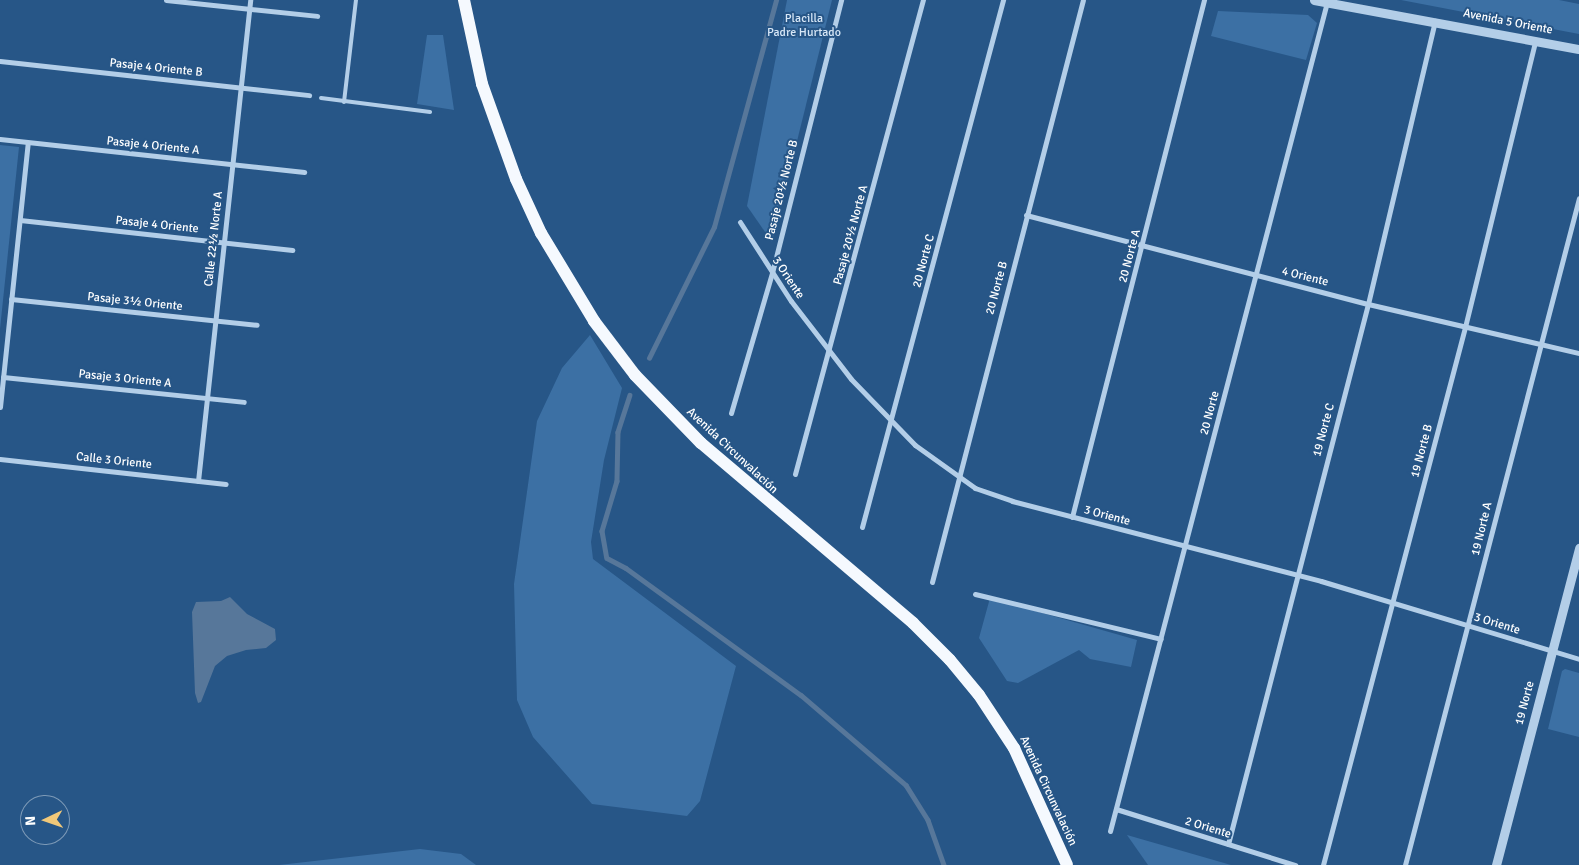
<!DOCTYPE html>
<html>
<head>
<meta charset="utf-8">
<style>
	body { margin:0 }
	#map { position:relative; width:1579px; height:865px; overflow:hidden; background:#275687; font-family:Signika,sans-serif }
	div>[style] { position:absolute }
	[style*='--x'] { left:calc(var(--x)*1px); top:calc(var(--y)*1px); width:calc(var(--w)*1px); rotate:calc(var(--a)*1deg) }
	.green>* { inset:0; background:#3c70a4 }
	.water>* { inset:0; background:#57779a }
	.stream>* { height:4.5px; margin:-2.25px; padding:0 2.25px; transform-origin:2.25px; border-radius:2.25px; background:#57779a }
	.service>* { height:4px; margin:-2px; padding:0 2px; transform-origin:2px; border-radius:2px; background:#b3cee8 }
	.minor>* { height:5px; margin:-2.5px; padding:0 2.5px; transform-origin:2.5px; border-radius:2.5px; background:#b3cee8 }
	.tertiary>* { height:9px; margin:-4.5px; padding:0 4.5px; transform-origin:4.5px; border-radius:4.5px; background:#b3cee8 }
	.primary>* { height:12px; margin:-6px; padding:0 6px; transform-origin:6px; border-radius:6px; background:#f5f9fe }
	span { translate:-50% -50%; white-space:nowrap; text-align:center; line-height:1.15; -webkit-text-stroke:4px #275687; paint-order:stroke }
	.park-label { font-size:12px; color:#d7e7f7 }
	.street-label { font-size:12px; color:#fff }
	.north { position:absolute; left:20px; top:795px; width:50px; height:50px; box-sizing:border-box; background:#275687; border:1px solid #7d9ab7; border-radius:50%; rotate:267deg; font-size:14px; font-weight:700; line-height:20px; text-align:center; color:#fff }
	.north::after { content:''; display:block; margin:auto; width:18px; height:22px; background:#f1c879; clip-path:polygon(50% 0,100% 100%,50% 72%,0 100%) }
</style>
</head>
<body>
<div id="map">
	<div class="green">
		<i style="clip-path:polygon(787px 0,832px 0,772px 242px,747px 206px)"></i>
		<i style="clip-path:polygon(1401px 0,1559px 0,1579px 4px,1579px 34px)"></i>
		<i style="clip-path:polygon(1218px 11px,1308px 15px,1317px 23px,1306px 60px,1211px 36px)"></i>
		<i style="clip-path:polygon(427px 35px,443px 35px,454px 110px,417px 104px)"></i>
		<i style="clip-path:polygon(0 145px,19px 147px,0 329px)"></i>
		<i style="clip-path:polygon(590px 335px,622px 388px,604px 460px,591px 542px,593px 559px,736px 666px,700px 801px,687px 816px,592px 804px,533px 737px,517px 700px,514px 584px,537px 421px,562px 368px)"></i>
		<i style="clip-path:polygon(990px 598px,1137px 640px,1131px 667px,1090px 659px,1079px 650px,1018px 683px,1007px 681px,979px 638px)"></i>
		<i style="clip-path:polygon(1565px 669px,1579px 673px,1579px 737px,1548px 729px,1562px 671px)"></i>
		<i style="clip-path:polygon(1127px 835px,1231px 865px,1148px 865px)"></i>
		<i style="clip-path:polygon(420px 849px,461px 854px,476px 865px,279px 865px)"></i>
	</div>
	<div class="water">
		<i style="clip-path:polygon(230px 597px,247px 614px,275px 629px,276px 640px,266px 648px,246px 650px,227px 656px,215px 666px,201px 702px,198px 703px,195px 693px,192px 612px,196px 602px,221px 601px)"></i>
	</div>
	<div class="stream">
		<i style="--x:649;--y:358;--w:146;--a:-63.6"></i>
		<i style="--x:714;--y:227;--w:235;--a:-74.7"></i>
		<i style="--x:630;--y:395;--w:39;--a:108"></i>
		<i style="--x:618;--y:432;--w:49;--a:91.2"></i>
		<i style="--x:617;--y:481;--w:52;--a:106.7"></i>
		<i style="--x:602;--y:531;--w:27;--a:80"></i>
		<i style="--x:607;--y:558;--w:21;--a:28"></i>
		<i style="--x:626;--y:568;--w:216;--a:36"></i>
		<i style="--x:801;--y:695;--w:138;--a:40.6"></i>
		<i style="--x:906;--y:785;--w:41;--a:57.8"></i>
		<i style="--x:928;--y:820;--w:48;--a:70.4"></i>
	</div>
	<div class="service">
		<i style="--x:321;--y:98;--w:110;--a:7.3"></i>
		<i style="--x:344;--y:102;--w:103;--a:-83.3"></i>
	</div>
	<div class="minor">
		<i style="--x:166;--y:0;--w:152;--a:6"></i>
		<i style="--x:0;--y:61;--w:311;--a:6.3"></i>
		<i style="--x:0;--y:139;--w:306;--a:6.2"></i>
		<i style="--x:1026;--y:215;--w:353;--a:14.6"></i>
		<i style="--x:1368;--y:304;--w:217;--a:13.1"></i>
		<i style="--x:20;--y:220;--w:274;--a:6.3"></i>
		<i style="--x:740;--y:222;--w:94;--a:57.2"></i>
		<i style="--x:791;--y:301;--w:98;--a:52.4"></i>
		<i style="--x:851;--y:379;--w:92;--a:45.9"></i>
		<i style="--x:915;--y:445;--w:74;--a:35.6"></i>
		<i style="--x:975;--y:488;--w:39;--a:19"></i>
		<i style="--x:1012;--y:501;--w:319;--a:14.5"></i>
		<i style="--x:1321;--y:581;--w:270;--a:16.8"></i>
		<i style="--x:11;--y:299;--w:247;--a:6"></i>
		<i style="--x:3;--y:377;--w:242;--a:5.9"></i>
		<i style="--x:0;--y:407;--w:266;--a:-84"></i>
		<i style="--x:731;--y:413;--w:146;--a:-73.7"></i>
		<i style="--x:772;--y:273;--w:282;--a:-75.8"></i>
		<i style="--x:0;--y:459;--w:227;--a:6.3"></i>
		<i style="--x:795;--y:474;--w:491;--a:-74.9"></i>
		<i style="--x:198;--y:481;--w:484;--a:-83.8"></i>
		<i style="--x:1072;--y:517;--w:534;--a:-75.68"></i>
		<i style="--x:862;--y:527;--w:546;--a:-75.02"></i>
		<i style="--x:932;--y:582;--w:601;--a:-75.46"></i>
		<i style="--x:975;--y:594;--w:191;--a:13.6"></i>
		<i style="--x:1116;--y:809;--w:188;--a:17.4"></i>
		<i style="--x:1110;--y:831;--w:857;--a:-75.33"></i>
		<i style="--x:1228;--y:844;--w:558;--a:-75.47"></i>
		<i style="--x:1368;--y:304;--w:291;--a:-76.7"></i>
		<i style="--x:1323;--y:865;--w:556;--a:-75.21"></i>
		<i style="--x:1465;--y:327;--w:294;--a:-76.2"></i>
		<i style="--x:1405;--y:865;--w:689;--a:-75.38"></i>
	</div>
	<div class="tertiary">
		<i style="--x:1314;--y:0;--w:269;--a:10.5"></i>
		<i style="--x:1496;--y:865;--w:328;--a:-75.3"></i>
	</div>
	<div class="primary">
		<i style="--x:464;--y:0;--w:86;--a:77.9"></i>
		<i style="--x:482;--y:84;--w:101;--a:70.3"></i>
		<i style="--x:516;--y:179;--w:60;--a:65.2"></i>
		<i style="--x:541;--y:233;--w:103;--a:58.9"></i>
		<i style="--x:594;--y:321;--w:68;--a:52.8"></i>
		<i style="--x:635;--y:375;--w:95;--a:45.9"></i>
		<i style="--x:701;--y:443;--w:278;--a:40.3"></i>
		<i style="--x:913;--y:623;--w:52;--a:45"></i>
		<i style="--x:950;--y:660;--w:45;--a:50.4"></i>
		<i style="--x:979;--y:695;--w:64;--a:56.6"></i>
		<i style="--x:1014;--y:748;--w:128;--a:65.6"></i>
	</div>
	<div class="park-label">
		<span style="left:804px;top:26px">Placilla<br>Padre Hurtado</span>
	</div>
	<div class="street-label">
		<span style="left:1508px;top:22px;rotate:11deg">Avenida 5 Oriente</span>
		<span style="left:156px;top:68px;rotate:6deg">Pasaje 4 Oriente B</span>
		<span style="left:153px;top:146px;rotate:6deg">Pasaje 4 Oriente A</span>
		<span style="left:782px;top:190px;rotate:-76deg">Pasaje 20½ Norte B</span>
		<span style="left:157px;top:225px;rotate:6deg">Pasaje 4 Oriente</span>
		<span style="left:851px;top:235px;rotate:-75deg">Pasaje 20½ Norte A</span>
		<span style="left:214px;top:239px;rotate:-84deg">Calle 22½ Norte A</span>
		<span style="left:1130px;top:256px;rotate:-75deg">20 Norte A</span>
		<span style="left:924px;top:261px;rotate:-75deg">20 Norte C</span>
		<span style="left:1305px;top:277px;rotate:14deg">4 Oriente</span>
		<span style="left:788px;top:278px;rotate:56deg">3 Oriente</span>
		<span style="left:997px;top:288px;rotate:-75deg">20 Norte B</span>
		<span style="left:135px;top:302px;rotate:6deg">Pasaje 3½ Oriente</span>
		<span style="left:125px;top:379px;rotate:6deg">Pasaje 3 Oriente A</span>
		<span style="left:1210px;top:413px;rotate:-75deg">20 Norte</span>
		<span style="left:1324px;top:430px;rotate:-75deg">19 Norte C</span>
		<span style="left:732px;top:451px;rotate:43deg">Avenida Circunvalación</span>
		<span style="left:1422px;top:451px;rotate:-75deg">19 Norte B</span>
		<span style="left:114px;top:461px;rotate:6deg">Calle 3 Oriente</span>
		<span style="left:1107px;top:516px;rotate:15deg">3 Oriente</span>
		<span style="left:1482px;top:529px;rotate:-76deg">19 Norte A</span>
		<span style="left:1497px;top:624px;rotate:17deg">3 Oriente</span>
		<span style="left:1525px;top:703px;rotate:-75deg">19 Norte</span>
		<span style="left:1048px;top:791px;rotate:65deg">Avenida Circunvalación</span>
		<span style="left:1208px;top:828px;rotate:17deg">2 Oriente</span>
	</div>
	<div class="north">N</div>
</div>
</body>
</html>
